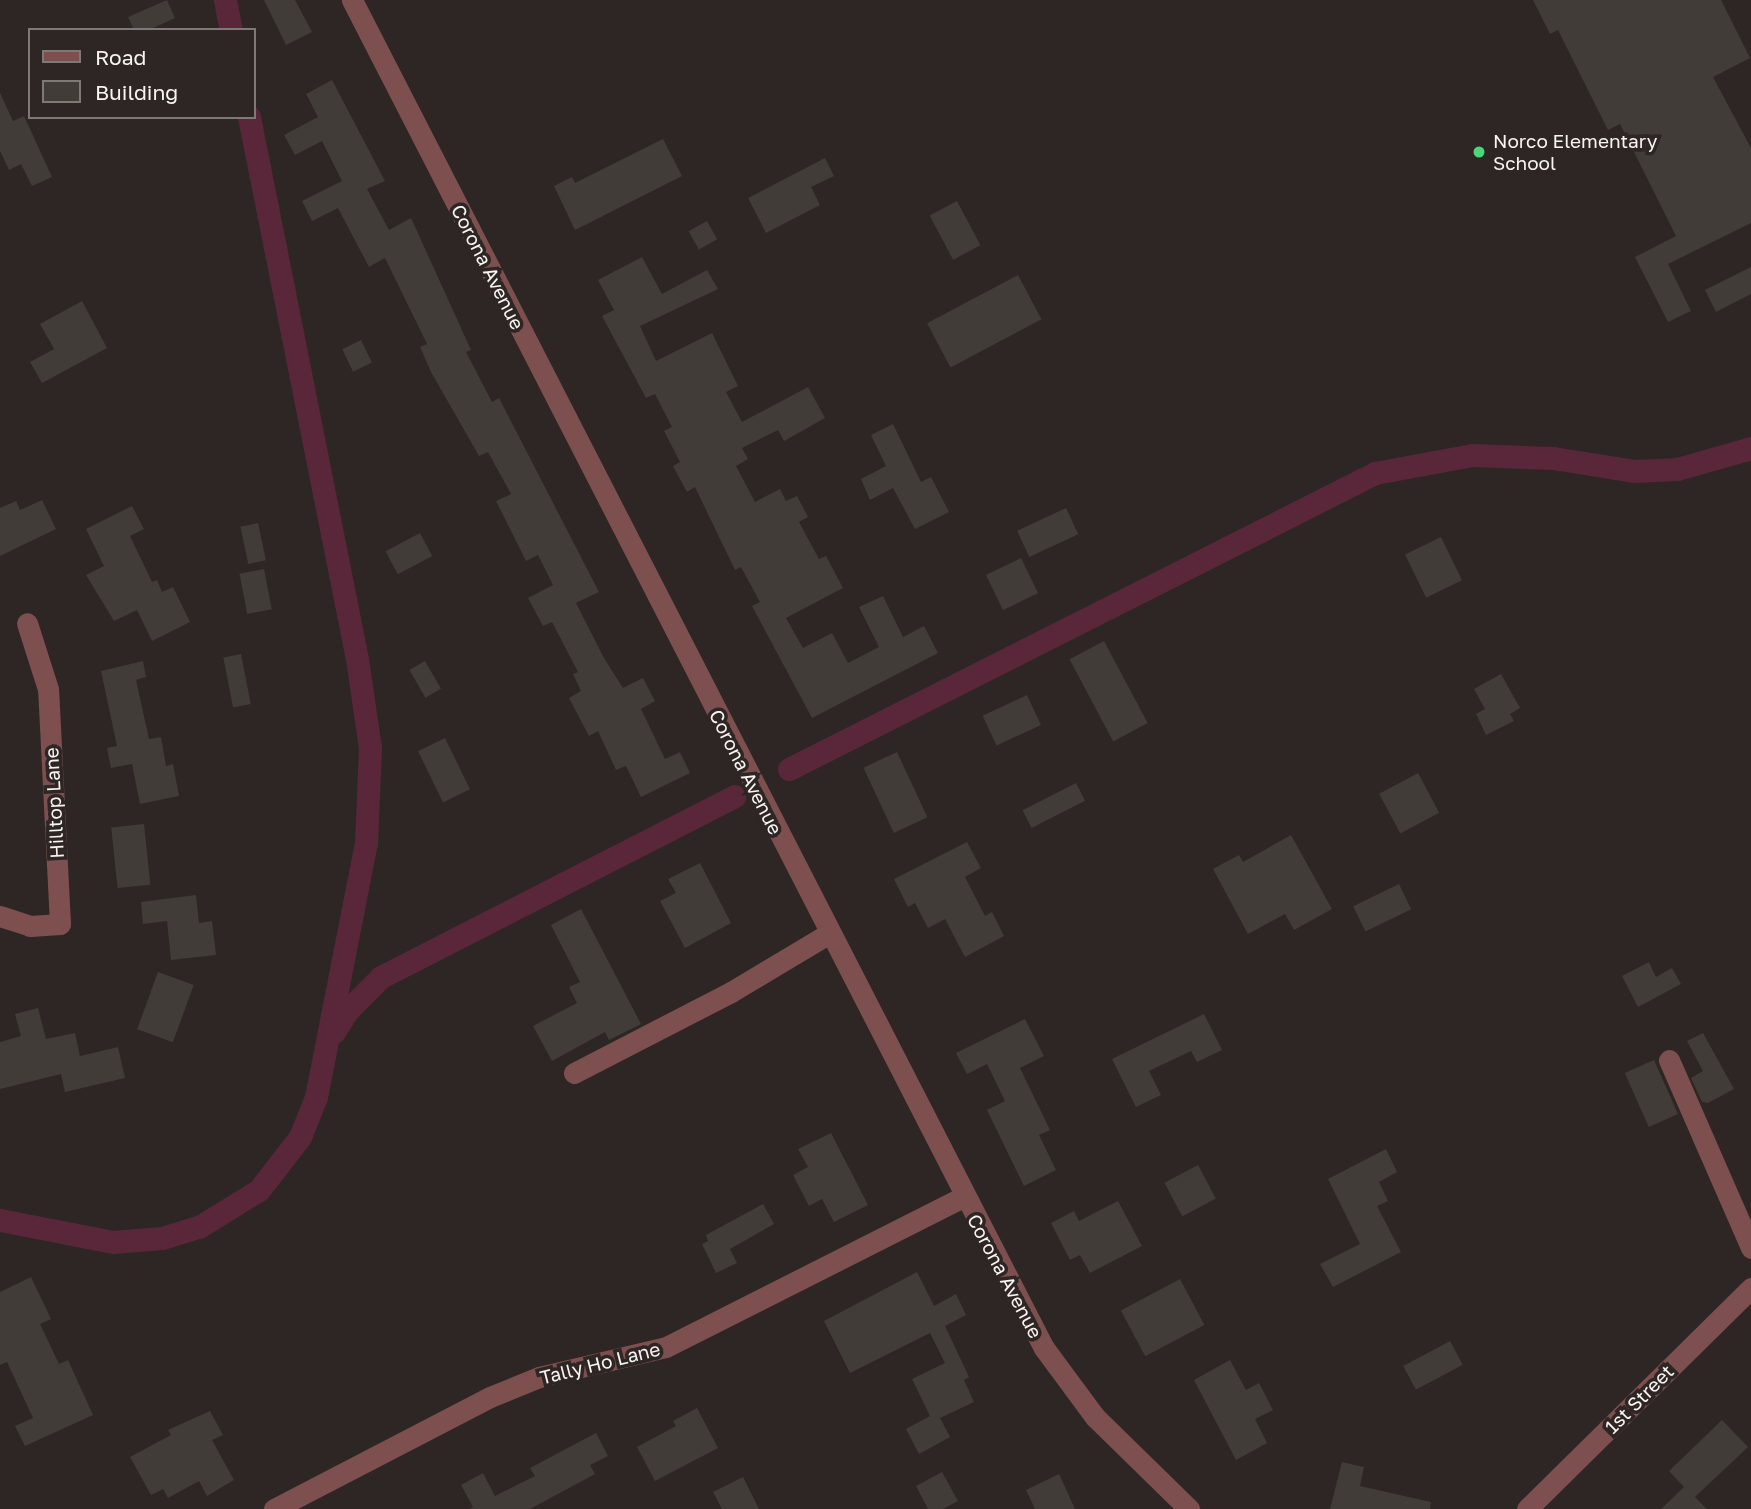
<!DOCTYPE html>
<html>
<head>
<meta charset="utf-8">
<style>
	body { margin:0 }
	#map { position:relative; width:1751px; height:1509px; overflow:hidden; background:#2d2624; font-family:"Golos Text",sans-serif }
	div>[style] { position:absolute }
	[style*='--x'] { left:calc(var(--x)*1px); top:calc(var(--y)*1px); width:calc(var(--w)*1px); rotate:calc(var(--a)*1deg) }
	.canal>* { height:23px; margin:-11.5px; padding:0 11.5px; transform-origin:11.5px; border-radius:11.5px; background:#5a273a }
	.building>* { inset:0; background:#413c37; transform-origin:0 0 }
	.minor>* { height:21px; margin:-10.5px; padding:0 10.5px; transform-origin:10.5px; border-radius:10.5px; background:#7d4f4e }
	.dots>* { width:19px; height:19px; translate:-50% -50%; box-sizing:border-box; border:4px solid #2d2624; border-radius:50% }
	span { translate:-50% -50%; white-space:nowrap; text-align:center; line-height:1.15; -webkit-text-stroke:7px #2d2624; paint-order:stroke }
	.poi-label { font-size:19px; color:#f8f4f2 }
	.left { translate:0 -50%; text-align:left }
	.street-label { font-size:19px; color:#f8f4f2 }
	.legend { position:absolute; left:28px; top:28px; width:228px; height:91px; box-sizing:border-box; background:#2d2624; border:2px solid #7e7876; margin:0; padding:9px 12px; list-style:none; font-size:21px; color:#f8f4f2 }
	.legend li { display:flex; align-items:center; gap:14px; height:35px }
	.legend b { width:35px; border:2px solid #7e7876 }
</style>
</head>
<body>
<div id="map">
	<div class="canal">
		<i style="--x:225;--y:0;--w:31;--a:79"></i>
		<i style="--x:789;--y:769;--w:657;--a:-26.8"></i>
		<i style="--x:1375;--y:473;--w:99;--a:-10.5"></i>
		<i style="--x:1472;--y:455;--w:81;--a:2.1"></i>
		<i style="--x:1553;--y:458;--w:82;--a:9.1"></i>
		<i style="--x:1634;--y:471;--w:43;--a:-2.7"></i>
		<i style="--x:1677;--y:469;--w:77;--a:-15.8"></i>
		<i style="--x:334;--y:1032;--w:25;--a:-58"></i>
		<i style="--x:347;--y:1011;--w:48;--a:-45"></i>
		<i style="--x:381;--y:977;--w:397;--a:-27.1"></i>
		<i style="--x:0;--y:1220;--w:115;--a:11"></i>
		<i style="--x:113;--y:1242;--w:49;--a:-4.7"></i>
		<i style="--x:162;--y:1238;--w:39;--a:-17"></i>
		<i style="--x:199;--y:1227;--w:70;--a:-31.7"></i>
		<i style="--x:259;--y:1190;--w:67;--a:-52.3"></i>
		<i style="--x:300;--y:1137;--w:43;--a:-68.2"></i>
		<i style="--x:316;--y:1097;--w:259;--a:-78.9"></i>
		<i style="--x:366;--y:843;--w:95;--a:-87.6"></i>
		<i style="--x:370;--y:748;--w:90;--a:-98.3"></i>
		<i style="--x:357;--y:659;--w:553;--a:-101.27"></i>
	</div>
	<div class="building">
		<i style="clip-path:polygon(167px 0,175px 18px,149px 30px,134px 30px,128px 17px)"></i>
		<i style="clip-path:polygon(264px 0,295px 0,312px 32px,286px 45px)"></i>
		<i style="clip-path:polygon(1533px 0,1721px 0,1750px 58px,1713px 77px,1751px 148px,1751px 223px,1668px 264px,1691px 311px,1668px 322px,1635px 257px,1676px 236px,1620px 124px,1608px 130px,1558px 30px,1550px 34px)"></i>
		<i style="clip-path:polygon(332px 80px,385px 181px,367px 189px,389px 230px,411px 218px,471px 350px,466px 352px,492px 402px,499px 398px,599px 592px,576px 603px,604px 658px,623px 688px,643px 678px,655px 701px,641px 709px,665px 759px,680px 752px,690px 773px,641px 797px,626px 766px,616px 770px,598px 731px,589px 736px,569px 698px,581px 691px,573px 674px,578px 672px,552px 622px,543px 626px,528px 598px,553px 585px,538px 555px,526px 561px,496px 501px,511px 494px,488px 452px,479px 456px,431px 372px,420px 347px,427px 344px,385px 258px,369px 267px,338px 208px,312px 221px,302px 201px,342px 181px,322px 141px,295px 155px,284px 135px,318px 117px,306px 94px)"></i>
		<i style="clip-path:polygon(0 93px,13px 121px,24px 116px,52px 177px,32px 186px,21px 164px,9px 170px,0 151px)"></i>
		<i style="clip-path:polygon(663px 139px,682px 176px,575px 230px,554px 186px,572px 177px,575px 183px)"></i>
		<i style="clip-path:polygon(825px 158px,834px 176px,811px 187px,820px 205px,766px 233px,748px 198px)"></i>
		<i style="left:957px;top:201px;width:50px;height:31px;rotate:62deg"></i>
		<i style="left:707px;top:221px;width:21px;height:21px;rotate:61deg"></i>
		<i style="clip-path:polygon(642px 257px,662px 294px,707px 270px,718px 289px,640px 326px,656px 361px,712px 333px,738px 386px,726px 392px,742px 422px,808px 387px,825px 418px,784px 441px,778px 430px,742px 448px,748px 459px,736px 466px,755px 502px,780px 489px,786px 501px,797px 496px,808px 517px,799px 522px,819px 559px,826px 556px,843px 588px,786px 618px,803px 648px,832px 633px,848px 663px,879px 647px,859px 607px,883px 596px,903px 637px,924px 626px,938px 653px,812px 718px,752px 606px,760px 602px,741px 567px,735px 570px,695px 487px,687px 492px,673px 466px,680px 462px,664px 431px,672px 427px,655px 394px,646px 398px,602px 316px,614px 310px,598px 280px)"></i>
		<i style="clip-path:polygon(1751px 267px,1751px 294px,1716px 312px,1705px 290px)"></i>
		<i style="left:1018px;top:275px;width:50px;height:103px;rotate:62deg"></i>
		<i style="clip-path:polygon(82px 301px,107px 348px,42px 383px,30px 362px,54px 349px,40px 324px)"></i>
		<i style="left:361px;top:340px;width:25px;height:21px;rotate:64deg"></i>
		<i style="clip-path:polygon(893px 424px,921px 482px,931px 477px,949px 512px,915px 529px,893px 488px,870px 500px,861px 479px,886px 466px,871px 435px)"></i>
		<i style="clip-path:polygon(42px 500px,56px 529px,0 556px,0 508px,16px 501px,20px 510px)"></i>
		<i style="clip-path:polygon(132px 506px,144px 529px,130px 536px,152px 582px,157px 580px,162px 592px,173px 587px,190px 622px,152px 641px,137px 610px,114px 621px,86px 575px,104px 566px,86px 529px)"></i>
		<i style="left:1066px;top:508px;width:29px;height:54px;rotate:65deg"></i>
		<i style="left:258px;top:523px;width:38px;height:18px;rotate:78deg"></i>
		<i style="left:420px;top:533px;width:26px;height:39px;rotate:62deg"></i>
		<i style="left:1441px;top:537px;width:48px;height:40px;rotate:64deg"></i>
		<i style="left:1021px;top:558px;width:39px;height:39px;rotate:64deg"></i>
		<i style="left:264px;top:569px;width:41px;height:25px;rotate:79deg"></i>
		<i style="left:1104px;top:641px;width:93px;height:39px;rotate:62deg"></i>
		<i style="left:241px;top:654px;width:51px;height:18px;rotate:79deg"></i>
		<i style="clip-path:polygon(143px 661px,146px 677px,136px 680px,149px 739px,161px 737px,166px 766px,173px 764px,179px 796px,140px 804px,132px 764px,111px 768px,107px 748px,117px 746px,101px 671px)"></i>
		<i style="left:425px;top:661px;width:32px;height:18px;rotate:60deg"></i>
		<i style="clip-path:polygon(1501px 674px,1520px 708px,1510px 714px,1514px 721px,1486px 735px,1476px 714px,1485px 709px,1474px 689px)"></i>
		<i style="left:1027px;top:695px;width:33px;height:49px;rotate:65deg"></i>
		<i style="left:445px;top:738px;width:57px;height:30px;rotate:64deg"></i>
		<i style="left:897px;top:752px;width:72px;height:37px;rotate:65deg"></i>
		<i style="left:1418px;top:773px;width:45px;height:44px;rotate:62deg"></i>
		<i style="left:1076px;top:783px;width:20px;height:60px;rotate:63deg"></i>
		<i style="left:144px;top:824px;width:61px;height:33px;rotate:84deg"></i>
		<i style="clip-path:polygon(1291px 835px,1332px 909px,1294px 930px,1285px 914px,1248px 934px,1213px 869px,1239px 855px,1243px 862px)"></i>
		<i style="clip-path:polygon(967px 842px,981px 868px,965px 877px,985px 916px,992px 912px,1004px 936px,965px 957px,945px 919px,928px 928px,915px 903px,908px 907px,894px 879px)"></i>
		<i style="clip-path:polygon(700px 863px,731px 923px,685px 948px,660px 901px,676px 893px,668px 879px)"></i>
		<i style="left:1399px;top:884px;width:28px;height:51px;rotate:64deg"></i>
		<i style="clip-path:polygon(196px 895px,199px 923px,212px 921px,216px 955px,171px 960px,167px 921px,143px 924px,141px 902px)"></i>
		<i style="clip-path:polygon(581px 909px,641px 1024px,609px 1040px,605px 1032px,552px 1061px,533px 1026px,577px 1003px,569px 987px,580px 982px,551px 925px)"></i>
		<i style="clip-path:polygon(1649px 962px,1656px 977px,1672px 968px,1681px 984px,1638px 1007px,1622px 976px)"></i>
		<i style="left:158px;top:972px;width:38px;height:61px;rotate:20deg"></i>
		<i style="clip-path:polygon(38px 1008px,46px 1039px,75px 1033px,80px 1056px,118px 1047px,125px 1078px,65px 1092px,61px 1074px,0 1089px,0 1042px,21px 1036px,15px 1014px)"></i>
		<i style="clip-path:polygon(1204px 1014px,1222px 1050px,1197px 1062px,1191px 1051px,1149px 1071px,1161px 1095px,1136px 1107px,1112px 1059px)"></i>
		<i style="clip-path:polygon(1025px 1019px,1044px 1056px,1020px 1068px,1050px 1130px,1039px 1135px,1056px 1170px,1024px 1186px,987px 1110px,1005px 1101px,987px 1064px,967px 1074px,956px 1053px)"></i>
		<i style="clip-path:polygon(1703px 1033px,1734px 1089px,1708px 1103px,1702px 1102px,1691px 1078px,1703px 1071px,1687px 1041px)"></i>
		<i style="left:1654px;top:1060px;width:59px;height:32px;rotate:66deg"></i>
		<i style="clip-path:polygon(831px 1133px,868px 1205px,834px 1222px,822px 1199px,809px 1206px,793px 1175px,808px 1167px,798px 1149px)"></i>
		<i style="clip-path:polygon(1386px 1149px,1397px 1172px,1379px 1182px,1388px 1201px,1377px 1206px,1401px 1252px,1333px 1287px,1320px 1264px,1360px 1244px,1328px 1179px)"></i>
		<i style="left:1198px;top:1165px;width:38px;height:38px;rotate:62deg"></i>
		<i style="clip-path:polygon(1118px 1201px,1142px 1246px,1090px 1273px,1080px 1255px,1070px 1260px,1051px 1223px,1074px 1211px,1079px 1221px)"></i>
		<i style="clip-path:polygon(763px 1204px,774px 1224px,730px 1249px,737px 1263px,716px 1273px,702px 1244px,708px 1241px,706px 1235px)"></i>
		<i style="clip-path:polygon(917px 1272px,934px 1306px,956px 1294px,966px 1315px,945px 1326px,969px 1377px,964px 1380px,974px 1402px,940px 1418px,950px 1437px,919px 1454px,906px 1429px,930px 1416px,912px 1379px,945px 1363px,930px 1333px,850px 1373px,824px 1321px)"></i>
		<i style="clip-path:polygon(31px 1277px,51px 1319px,40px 1324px,59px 1364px,68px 1360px,93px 1415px,25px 1446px,15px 1426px,33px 1418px,7px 1362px,0 1365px,0 1292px)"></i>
		<i style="left:1180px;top:1279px;width:52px;height:67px;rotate:62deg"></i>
		<i style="left:1450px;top:1341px;width:27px;height:53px;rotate:62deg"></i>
		<i style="clip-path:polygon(1230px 1360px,1246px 1390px,1259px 1383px,1273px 1410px,1255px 1419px,1267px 1443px,1236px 1460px,1194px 1380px)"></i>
		<i style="clip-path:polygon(697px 1408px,718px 1448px,655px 1481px,637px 1447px,676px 1426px,673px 1421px)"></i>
		<i style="clip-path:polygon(210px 1411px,223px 1435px,212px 1440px,234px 1480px,207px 1496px,199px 1481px,168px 1498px,163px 1489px,151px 1495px,130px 1457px,171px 1435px,168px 1430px)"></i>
		<i style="clip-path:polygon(1722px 1420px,1748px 1447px,1695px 1497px,1707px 1509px,1661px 1509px,1684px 1487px,1669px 1471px)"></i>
		<i style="clip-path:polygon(596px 1433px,608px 1456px,590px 1465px,595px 1474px,530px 1509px,470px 1509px,473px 1507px,461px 1485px,483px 1473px,495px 1496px,535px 1476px,530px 1468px)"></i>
		<i style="clip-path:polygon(1342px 1462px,1364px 1467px,1360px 1486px,1431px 1502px,1430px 1509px,1330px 1509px)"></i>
		<i style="clip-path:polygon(942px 1472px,958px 1501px,943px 1509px,928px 1509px,916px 1486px)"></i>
		<i style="clip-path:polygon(1059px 1474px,1075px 1509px,1035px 1509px,1026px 1490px)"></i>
		<i style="clip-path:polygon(743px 1477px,759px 1509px,722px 1509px,713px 1492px)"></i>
	</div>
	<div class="minor">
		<i style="--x:352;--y:0;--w:1515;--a:62.83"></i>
		<i style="--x:1044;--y:1348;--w:86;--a:53.5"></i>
		<i style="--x:1095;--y:1417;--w:132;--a:44.4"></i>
		<i style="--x:0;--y:916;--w:32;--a:18"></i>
		<i style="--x:30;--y:926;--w:30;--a:-4"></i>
		<i style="--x:60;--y:924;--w:235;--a:-92.9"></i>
		<i style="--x:48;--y:689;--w:69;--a:-107.7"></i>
		<i style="--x:1669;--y:1060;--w:205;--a:66.4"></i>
		<i style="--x:574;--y:1073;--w:177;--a:-27.3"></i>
		<i style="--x:731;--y:992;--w:113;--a:-30.9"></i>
		<i style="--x:274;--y:1509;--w:243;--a:-27.4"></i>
		<i style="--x:490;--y:1397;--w:53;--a:-22.2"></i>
		<i style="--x:539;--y:1377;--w:130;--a:-13.3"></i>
		<i style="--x:666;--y:1347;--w:333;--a:-26.8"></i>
		<i style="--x:1527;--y:1509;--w:315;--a:-44.6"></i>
	</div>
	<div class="dots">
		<i style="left:1479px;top:152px;background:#49d778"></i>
	</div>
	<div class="poi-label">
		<span class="left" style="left:1493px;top:152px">Norco Elementary<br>School</span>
	</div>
	<div class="street-label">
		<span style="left:488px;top:267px;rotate:63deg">Corona Avenue</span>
		<span style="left:746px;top:772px;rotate:63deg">Corona Avenue</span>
		<span style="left:54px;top:803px;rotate:-93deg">Hilltop Lane</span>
		<span style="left:1005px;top:1276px;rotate:62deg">Corona Avenue</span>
		<span style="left:600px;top:1363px;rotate:-14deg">Tally Ho Lane</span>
		<span style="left:1639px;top:1399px;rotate:-45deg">1st Street</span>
	</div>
	<ul class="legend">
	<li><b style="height:9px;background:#7d4f4e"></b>Road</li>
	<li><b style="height:19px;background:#413c37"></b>Building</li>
	</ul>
</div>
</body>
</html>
